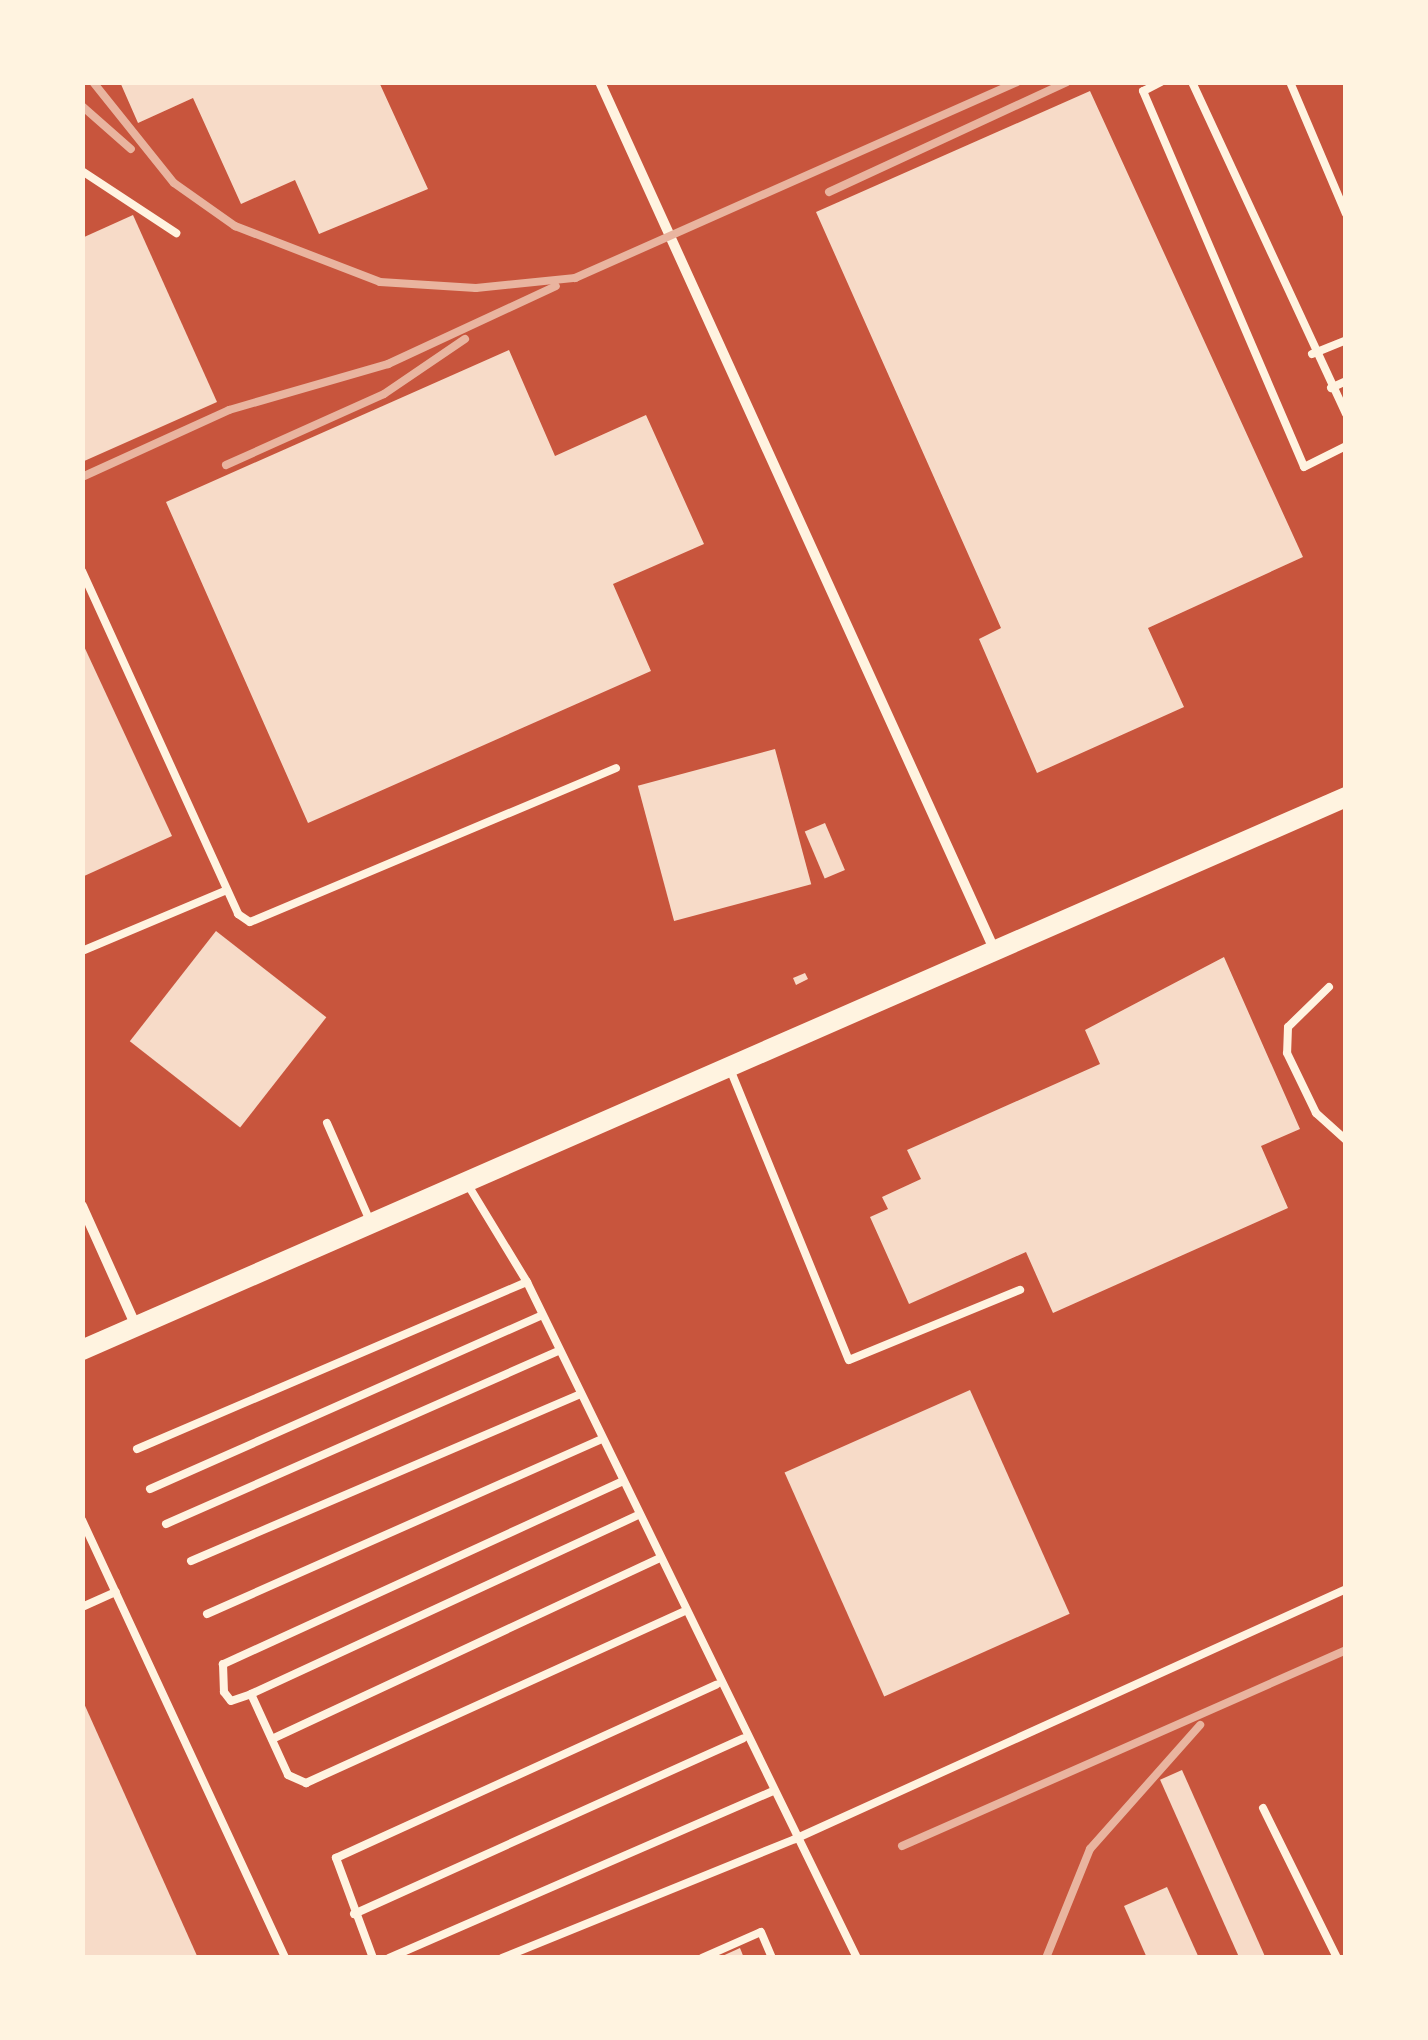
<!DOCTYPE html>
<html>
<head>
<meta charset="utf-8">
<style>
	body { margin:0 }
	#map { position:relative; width:1428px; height:2040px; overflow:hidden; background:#c8553d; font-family:"Public Sans",sans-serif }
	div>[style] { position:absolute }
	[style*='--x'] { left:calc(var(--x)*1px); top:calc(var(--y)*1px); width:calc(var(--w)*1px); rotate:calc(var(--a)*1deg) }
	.building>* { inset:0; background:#f7dbc8; transform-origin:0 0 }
	.service>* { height:8px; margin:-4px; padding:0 4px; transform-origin:4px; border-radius:4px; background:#fff3e0 }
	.minor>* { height:10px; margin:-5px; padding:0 5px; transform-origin:5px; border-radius:5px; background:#fff3e0 }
	.secondary>* { height:20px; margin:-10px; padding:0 10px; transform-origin:10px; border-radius:10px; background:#fff3e0 }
	.rail>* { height:8px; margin:-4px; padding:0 4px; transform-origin:4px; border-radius:4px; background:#e9b49f }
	span { translate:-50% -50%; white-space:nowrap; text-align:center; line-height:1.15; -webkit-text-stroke:10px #fff3e0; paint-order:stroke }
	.frame { position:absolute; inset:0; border:85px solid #fff3e0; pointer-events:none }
</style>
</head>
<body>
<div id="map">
	<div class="building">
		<i style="clip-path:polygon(120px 82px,379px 82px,428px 189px,319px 234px,295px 180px,241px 204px,193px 98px,138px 123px)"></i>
		<i style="clip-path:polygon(1090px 91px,1303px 557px,1148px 628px,1184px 707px,1037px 773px,979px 639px,1001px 628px,816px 212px)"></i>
		<i style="clip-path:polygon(133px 215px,217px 402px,82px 462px,82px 238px)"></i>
		<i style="clip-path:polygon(509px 350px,555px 456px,646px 415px,704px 544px,613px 584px,651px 671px,308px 823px,166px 502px)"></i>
		<i style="clip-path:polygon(82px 642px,172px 836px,82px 877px)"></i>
		<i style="left:775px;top:749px;width:140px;height:142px;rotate:75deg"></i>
		<i style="left:825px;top:823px;width:51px;height:22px;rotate:67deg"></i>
		<i style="left:216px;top:931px;width:140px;height:140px;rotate:38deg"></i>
		<i style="clip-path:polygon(1224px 957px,1300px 1129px,1261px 1146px,1288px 1208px,1053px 1313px,1026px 1252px,909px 1304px,870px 1217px,888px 1209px,882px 1197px,921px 1179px,907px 1150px,1100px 1064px,1085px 1030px)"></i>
		<i style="clip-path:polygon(805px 973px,808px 979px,796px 985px,793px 978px)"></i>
		<i style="left:970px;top:1390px;width:245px;height:203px;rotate:66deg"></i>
		<i style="clip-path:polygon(82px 1699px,198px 1958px,82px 1958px)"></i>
		<i style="left:1182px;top:1770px;width:206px;height:24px;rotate:66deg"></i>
		<i style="clip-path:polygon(1167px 1887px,1199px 1958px,1147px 1958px,1124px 1906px)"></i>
		<i style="clip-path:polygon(740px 1948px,744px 1958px,718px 1958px)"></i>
	</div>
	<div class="service">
		<i style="--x:1161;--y:82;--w:20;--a:153"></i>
		<i style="--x:1143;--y:91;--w:409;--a:66.8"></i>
		<i style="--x:1304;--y:467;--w:47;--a:-26.6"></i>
		<i style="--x:1192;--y:82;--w:366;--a:65.1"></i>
		<i style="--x:1290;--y:82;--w:143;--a:67"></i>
		<i style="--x:82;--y:171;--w:113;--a:33.4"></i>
		<i style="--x:1312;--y:354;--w:37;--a:-22"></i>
		<i style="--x:1331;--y:388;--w:17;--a:-25"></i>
		<i style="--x:82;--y:571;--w:377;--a:65.5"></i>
		<i style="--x:238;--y:914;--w:14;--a:34"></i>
		<i style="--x:250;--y:922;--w:397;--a:-22.8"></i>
		<i style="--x:82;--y:951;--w:157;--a:-22.8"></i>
		<i style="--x:1329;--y:987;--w:57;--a:135.7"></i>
		<i style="--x:1288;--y:1027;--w:26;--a:92"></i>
		<i style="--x:1287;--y:1053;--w:67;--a:64.2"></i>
		<i style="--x:1316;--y:1113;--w:40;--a:42"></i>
		<i style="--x:730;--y:1069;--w:314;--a:67.8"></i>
		<i style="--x:849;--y:1360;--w:185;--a:-22.3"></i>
		<i style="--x:327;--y:1123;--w:109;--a:66.3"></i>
		<i style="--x:468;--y:1185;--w:114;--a:58.7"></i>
		<i style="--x:527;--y:1282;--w:752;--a:63.98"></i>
		<i style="--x:137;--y:1449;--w:424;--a:-23.2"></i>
		<i style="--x:621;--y:1482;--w:438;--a:155.4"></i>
		<i style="--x:223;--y:1664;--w:28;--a:88"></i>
		<i style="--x:224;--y:1692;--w:11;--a:52"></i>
		<i style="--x:231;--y:1701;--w:21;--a:-19"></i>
		<i style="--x:251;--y:1694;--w:89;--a:65.4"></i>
		<i style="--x:288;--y:1775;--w:20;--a:24"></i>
		<i style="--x:306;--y:1783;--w:414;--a:-24.4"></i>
		<i style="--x:150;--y:1489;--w:429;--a:-23.9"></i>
		<i style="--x:82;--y:1520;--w:483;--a:65.1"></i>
		<i style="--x:166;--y:1524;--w:429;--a:-23.8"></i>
		<i style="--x:191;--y:1561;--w:423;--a:-23.2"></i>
		<i style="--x:82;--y:1607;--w:37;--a:-24"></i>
		<i style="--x:207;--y:1614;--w:431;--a:-23.9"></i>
		<i style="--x:251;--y:1694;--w:425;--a:-24.8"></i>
		<i style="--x:272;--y:1739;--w:426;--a:-25"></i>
		<i style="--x:1263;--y:1808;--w:167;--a:63.7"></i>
		<i style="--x:354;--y:1914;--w:427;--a:-24.3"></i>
		<i style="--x:373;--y:1958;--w:107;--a:-110.3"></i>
		<i style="--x:336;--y:1858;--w:418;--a:-24.5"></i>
		<i style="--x:389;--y:1958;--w:417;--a:-23.5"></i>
		<i style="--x:502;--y:1958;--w:316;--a:-22.1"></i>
		<i style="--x:795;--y:1839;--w:605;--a:-24.4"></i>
		<i style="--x:702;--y:1958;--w:64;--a:-23.8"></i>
		<i style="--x:761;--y:1932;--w:28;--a:67"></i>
	</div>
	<div class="minor">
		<i style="--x:600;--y:82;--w:952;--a:65.56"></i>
		<i style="--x:82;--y:1206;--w:132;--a:65.8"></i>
	</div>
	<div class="secondary">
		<i style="--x:82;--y:1350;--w:1380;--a:-23.63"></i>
	</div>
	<div class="rail">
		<i style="--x:93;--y:82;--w:129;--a:51.3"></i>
		<i style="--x:174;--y:183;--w:75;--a:35.2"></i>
		<i style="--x:235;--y:226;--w:155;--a:21.1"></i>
		<i style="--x:380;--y:282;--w:96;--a:3.6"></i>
		<i style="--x:476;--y:288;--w:100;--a:-5.8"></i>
		<i style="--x:575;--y:278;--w:484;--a:-23.9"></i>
		<i style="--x:82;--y:106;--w:65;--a:41.3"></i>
		<i style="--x:829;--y:192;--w:262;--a:-24.8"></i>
		<i style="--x:226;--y:465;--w:173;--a:-24.2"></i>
		<i style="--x:384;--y:394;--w:98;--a:-34.2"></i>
		<i style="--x:82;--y:477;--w:162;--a:-24.5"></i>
		<i style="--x:229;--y:410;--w:166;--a:-16.1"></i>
		<i style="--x:388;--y:364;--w:185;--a:-24.9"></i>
		<i style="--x:902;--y:1846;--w:485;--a:-23.8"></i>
		<i style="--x:1046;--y:1958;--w:118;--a:-68"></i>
		<i style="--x:1090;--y:1849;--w:166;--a:-48.4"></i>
	</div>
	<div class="frame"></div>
</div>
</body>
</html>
